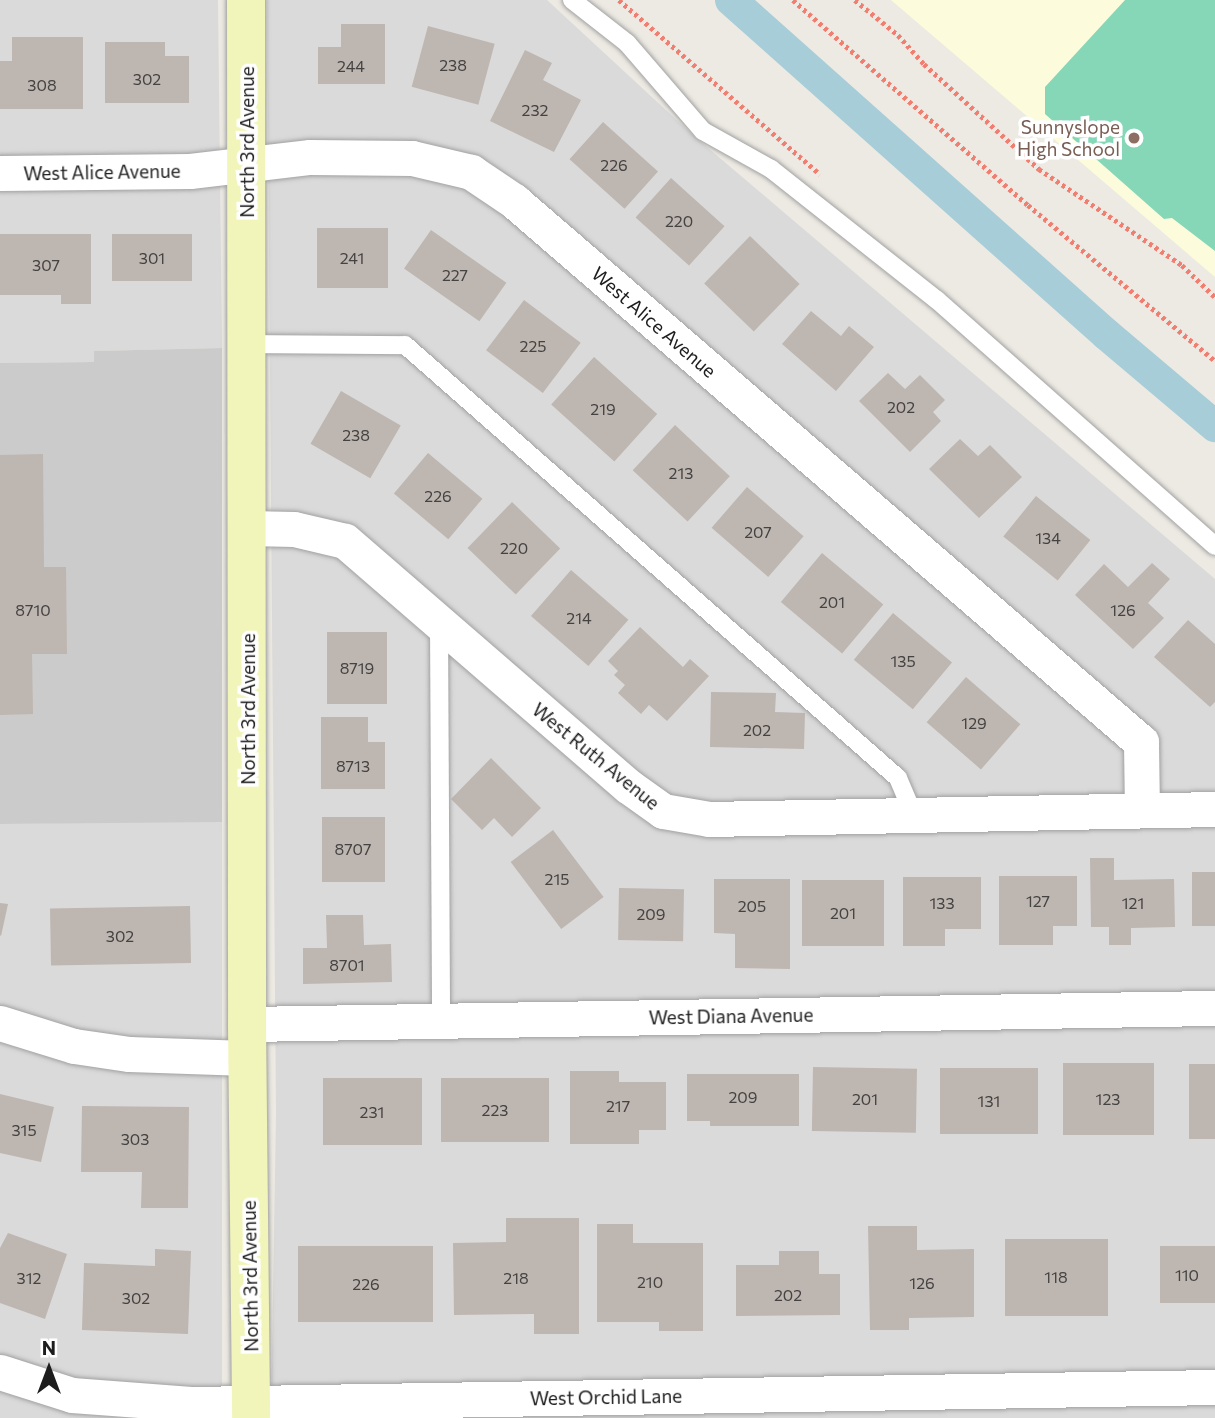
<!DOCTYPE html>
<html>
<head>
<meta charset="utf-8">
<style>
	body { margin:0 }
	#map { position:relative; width:1215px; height:1418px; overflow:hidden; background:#edeae3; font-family:Commissioner,sans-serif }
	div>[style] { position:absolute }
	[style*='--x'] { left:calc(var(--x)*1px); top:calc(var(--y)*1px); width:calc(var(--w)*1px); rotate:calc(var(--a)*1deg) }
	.residential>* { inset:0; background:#dbdada }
	.education>* { inset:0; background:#fcfcdd }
	.religious>* { inset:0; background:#cbcbcb }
	.pitch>* { inset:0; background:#86d7b8 }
	.canal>* { height:32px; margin:-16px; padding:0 16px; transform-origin:16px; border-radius:16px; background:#a7cdd8 }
	.building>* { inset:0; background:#beb6b0; transform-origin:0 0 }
	.path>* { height:4.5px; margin-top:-2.25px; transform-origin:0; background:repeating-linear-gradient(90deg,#f07f72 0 3.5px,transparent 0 7px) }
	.roads { filter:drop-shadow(0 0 2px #a1a1a1) drop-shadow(0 0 2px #a1a1a1) }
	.lane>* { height:18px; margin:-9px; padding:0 9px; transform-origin:9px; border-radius:9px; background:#fff }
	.street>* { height:35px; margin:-17.5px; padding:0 17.5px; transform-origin:17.5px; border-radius:17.5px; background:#fff }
	.secondary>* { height:38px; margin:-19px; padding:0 19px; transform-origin:19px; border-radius:19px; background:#f2f5ba }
	.dots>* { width:19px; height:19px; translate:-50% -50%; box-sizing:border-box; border:4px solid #fff; border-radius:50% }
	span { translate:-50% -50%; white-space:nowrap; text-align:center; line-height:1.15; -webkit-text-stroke:7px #fff; paint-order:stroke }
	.number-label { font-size:16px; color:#454342 }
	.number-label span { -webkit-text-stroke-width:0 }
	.education-label { font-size:19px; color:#785e54 }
	.right { translate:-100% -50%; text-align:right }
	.street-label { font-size:19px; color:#1d1d1d }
	.north { position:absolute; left:14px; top:1334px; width:70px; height:70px; -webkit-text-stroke:5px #fff; paint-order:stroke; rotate:0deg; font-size:19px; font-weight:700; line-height:28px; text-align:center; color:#1d1d1d }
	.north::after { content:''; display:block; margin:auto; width:24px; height:32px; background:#1d1d1d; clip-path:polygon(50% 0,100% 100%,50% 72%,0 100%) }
</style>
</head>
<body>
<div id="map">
	<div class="residential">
		<i style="clip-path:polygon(0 0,218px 0,222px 348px,95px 351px,94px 362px,0 363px)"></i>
		<i style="clip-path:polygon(267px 0,547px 0,694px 136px,1215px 579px,1215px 1418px,271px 1418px,276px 1113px)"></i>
		<i style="clip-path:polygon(190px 821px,222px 822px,222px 1418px,0 1418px,0 824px)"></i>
	</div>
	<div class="education">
		<i style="clip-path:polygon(891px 0,1215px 0,1215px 277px)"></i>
	</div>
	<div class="religious">
		<i style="clip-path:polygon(222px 348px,222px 822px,0 824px,0 363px,94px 362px,94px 351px)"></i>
	</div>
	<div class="pitch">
		<i style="clip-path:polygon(1125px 0,1215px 0,1215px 251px,1172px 218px,1164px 219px,1045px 114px,1045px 87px)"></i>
	</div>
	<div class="canal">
		<i style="--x:731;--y:0;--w:502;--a:41.69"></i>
		<i style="--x:1106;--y:334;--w:143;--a:40.2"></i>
	</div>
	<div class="building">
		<i style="clip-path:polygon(341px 24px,385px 24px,385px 84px,318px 84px,318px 47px,341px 47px)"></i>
		<i style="left:428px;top:26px;width:69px;height:63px;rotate:15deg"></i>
		<i style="clip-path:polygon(12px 37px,83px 37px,83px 109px,0 109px,0 61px,12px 61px)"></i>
		<i style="clip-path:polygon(105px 42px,165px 42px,165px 56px,189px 56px,189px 103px,105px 103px)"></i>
		<i style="clip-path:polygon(525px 50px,552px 63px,543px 80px,581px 100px,554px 152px,490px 121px)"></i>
		<i style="left:603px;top:122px;width:74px;height:50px;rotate:42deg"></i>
		<i style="left:671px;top:178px;width:72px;height:53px;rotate:42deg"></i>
		<i style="left:317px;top:228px;width:71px;height:60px"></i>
		<i style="left:431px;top:230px;width:92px;height:47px;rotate:35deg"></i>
		<i style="clip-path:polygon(0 234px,91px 234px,91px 304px,61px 304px,61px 295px,0 295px)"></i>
		<i style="left:112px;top:234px;width:80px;height:47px"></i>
		<i style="left:750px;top:236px;width:69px;height:66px;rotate:44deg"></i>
		<i style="left:524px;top:300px;width:71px;height:63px;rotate:37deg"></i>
		<i style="clip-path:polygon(811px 311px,841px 336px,849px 326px,874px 347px,836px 391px,782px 344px)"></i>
		<i style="left:594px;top:357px;width:85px;height:64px;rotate:42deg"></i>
		<i style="clip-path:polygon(888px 373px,905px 389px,920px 375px,945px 400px,933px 412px,941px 421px,910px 452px,859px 401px)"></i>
		<i style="left:341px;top:391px;width:69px;height:61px;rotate:30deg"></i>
		<i style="left:675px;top:425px;width:75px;height:62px;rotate:43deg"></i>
		<i style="clip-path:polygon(960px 439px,978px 456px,990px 445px,1022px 477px,979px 518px,929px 469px)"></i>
		<i style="left:428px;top:453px;width:71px;height:53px;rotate:40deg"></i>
		<i style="clip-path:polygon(43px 454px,44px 567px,66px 567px,67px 654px,32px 654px,33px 714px,0 715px,0 455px)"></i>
		<i style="left:747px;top:487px;width:75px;height:54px;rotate:41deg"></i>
		<i style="left:1036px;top:496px;width:70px;height:52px;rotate:39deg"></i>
		<i style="left:512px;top:502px;width:67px;height:64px;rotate:44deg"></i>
		<i style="left:822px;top:553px;width:80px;height:64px;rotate:40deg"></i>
		<i style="clip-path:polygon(1152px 563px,1170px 579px,1148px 603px,1164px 618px,1133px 649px,1075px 595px,1104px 564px,1128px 587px)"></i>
		<i style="left:571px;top:570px;width:76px;height:61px;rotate:41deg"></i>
		<i style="left:893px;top:613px;width:77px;height:61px;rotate:40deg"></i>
		<i style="clip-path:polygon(1188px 620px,1215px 644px,1215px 702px,1210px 707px,1154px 657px)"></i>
		<i style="clip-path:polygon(640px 627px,683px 667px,690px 659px,709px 676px,667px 721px,649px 705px,641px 714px,618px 693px,625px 685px,614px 675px,618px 671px,608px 661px)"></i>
		<i style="left:327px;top:632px;width:60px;height:72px"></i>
		<i style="left:966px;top:677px;width:72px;height:60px;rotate:41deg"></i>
		<i style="clip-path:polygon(711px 692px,776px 693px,775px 712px,805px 713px,804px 749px,710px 747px)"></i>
		<i style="clip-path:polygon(321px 717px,368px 717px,368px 742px,385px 742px,385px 789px,321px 789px)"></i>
		<i style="clip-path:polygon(491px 758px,541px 808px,512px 837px,494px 818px,482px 830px,451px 799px)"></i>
		<i style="left:322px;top:817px;width:63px;height:65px"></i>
		<i style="left:553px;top:830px;width:84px;height:53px;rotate:53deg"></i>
		<i style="clip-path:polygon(1090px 858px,1114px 858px,1114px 880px,1174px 879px,1175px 927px,1131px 928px,1131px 945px,1109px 945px,1109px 927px,1091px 927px)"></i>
		<i style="left:1192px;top:872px;width:23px;height:54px"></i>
		<i style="clip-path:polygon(999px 876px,1077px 876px,1077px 926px,1053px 926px,1053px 945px,999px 945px)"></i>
		<i style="clip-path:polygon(903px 877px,981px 877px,981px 929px,945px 929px,945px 946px,903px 946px)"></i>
		<i style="clip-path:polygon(714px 879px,790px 879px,790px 969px,735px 968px,735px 934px,714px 933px)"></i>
		<i style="left:802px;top:880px;width:82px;height:66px"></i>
		<i style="left:619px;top:888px;width:65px;height:52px;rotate:1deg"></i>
		<i style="clip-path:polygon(0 903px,8px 904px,1px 936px,0 935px)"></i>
		<i style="left:190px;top:906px;width:57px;height:140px;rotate:89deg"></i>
		<i style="clip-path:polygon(326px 915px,363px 915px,364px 945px,391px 944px,392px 982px,303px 984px,303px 948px,327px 948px)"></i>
		<i style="left:1063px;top:1063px;width:91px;height:72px"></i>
		<i style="left:1189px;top:1064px;width:26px;height:75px"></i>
		<i style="left:813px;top:1067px;width:104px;height:64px;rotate:1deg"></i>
		<i style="left:940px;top:1068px;width:98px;height:66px"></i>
		<i style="clip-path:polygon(570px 1071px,619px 1071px,619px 1082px,666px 1082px,666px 1130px,639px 1130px,639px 1144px,570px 1144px)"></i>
		<i style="clip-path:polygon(687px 1074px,799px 1074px,799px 1126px,710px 1126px,710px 1121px,687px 1121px)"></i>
		<i style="left:323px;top:1078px;width:99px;height:67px"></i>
		<i style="left:441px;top:1078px;width:108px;height:64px"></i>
		<i style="clip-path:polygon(0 1094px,54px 1107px,41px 1162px,0 1153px)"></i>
		<i style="clip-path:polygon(82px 1106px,189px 1107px,188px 1208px,141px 1208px,142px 1172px,81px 1172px)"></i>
		<i style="clip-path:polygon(506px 1218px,579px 1218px,579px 1334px,534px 1334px,534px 1314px,454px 1315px,453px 1243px,506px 1242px)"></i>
		<i style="clip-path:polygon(597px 1224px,633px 1224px,633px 1243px,703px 1243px,703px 1331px,659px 1331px,659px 1322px,597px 1322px)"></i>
		<i style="clip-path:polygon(868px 1226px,917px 1226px,917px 1250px,974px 1249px,974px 1317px,909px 1318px,909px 1330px,870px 1330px)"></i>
		<i style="clip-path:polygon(8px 1233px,67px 1254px,45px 1319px,0 1303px,0 1248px)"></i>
		<i style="left:1005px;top:1239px;width:103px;height:77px"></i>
		<i style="left:298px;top:1246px;width:135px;height:76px"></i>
		<i style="left:1215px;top:1246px;width:57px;height:55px;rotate:90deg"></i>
		<i style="clip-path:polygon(155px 1249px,191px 1251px,188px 1334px,82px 1330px,84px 1263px,155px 1266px)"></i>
		<i style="clip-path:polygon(779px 1251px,819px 1251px,819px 1274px,840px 1274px,840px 1315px,736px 1316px,736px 1265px,779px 1265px)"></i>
	</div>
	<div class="path">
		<i style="--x:619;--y:0;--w:266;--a:40.9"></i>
		<i style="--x:793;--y:0;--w:312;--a:41.1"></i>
		<i style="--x:1028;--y:205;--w:244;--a:39.8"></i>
		<i style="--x:855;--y:0;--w:55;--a:39.1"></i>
		<i style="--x:898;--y:35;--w:39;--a:48"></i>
		<i style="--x:924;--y:64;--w:156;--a:42.4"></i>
		<i style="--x:1039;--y:169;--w:172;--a:33.9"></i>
		<i style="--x:1182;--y:265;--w:46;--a:44.1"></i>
	</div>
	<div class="roads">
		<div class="lane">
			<i style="--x:572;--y:0;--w:70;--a:38"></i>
			<i style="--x:627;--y:43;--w:116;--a:49.2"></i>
			<i style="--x:703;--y:131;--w:78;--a:29.2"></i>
			<i style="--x:771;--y:169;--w:211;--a:38.3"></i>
			<i style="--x:937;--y:300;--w:371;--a:41.5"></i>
			<i style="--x:248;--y:344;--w:157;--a:0.4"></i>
			<i style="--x:405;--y:345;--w:656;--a:41.29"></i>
			<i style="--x:898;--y:778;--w:39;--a:67"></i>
			<i style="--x:439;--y:623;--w:398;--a:89.7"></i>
		</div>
		<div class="street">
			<i style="--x:0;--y:173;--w:190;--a:-0.6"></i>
			<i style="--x:190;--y:171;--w:121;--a:-6.7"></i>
			<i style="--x:310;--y:157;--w:102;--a:0.6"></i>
			<i style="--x:412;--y:158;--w:61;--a:13.3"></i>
			<i style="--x:471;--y:172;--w:52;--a:34"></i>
			<i style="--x:514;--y:201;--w:828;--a:40.79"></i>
			<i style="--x:1141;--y:742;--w:68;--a:89.2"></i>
			<i style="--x:248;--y:528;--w:46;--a:1.2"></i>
			<i style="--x:294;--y:529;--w:52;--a:13.2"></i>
			<i style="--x:345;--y:541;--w:374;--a:40.9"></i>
			<i style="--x:628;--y:786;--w:43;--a:35.5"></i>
			<i style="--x:663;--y:811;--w:47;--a:9.9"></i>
			<i style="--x:709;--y:819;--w:506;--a:-1.13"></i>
			<i style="--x:0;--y:1023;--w:77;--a:17.3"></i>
			<i style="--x:74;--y:1046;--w:56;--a:8.3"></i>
			<i style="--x:129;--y:1054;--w:118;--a:1.9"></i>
			<i style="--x:247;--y:1024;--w:968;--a:-0.95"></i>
			<i style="--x:0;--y:1372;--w:76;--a:17.7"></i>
			<i style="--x:72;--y:1395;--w:119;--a:4.3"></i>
			<i style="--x:191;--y:1404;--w:1024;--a:-0.95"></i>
		</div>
		<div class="secondary">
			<i style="--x:246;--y:0;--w:1024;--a:89.94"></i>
			<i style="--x:247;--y:1024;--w:394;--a:89.4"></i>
		</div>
	</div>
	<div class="dots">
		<i style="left:1134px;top:138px;background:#8d6e63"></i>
	</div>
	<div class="number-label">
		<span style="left:453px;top:65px">238</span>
		<span style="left:351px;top:66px">244</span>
		<span style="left:147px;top:79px">302</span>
		<span style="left:42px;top:85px">308</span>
		<span style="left:535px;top:110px">232</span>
		<span style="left:614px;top:165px">226</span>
		<span style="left:679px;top:221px">220</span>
		<span style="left:152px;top:258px">301</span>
		<span style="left:352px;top:258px">241</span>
		<span style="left:46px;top:265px">307</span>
		<span style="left:455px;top:275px">227</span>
		<span style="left:533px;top:346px">225</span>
		<span style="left:901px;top:407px">202</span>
		<span style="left:603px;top:409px">219</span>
		<span style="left:356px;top:435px">238</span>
		<span style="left:681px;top:473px">213</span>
		<span style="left:438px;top:496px">226</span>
		<span style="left:758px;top:532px">207</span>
		<span style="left:1048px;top:538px">134</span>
		<span style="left:514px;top:548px">220</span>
		<span style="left:832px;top:602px">201</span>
		<span style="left:33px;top:610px">8710</span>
		<span style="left:1123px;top:610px">126</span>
		<span style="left:579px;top:618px">214</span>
		<span style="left:903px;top:661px">135</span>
		<span style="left:357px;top:668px">8719</span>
		<span style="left:974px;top:723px">129</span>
		<span style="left:757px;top:730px">202</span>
		<span style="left:353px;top:766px">8713</span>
		<span style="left:353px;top:849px">8707</span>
		<span style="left:557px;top:879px">215</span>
		<span style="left:1038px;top:901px">127</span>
		<span style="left:942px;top:903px">133</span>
		<span style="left:1133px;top:903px">121</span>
		<span style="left:752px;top:906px">205</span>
		<span style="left:843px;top:913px">201</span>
		<span style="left:651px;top:914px">209</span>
		<span style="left:120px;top:936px">302</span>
		<span style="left:347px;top:965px">8701</span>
		<span style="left:743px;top:1097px">209</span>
		<span style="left:865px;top:1099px">201</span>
		<span style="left:1108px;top:1099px">123</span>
		<span style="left:989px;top:1101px">131</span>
		<span style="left:618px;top:1106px">217</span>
		<span style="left:495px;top:1110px">223</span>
		<span style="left:372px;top:1112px">231</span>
		<span style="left:24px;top:1130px">315</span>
		<span style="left:135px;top:1139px">303</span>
		<span style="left:1187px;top:1275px">110</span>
		<span style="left:1056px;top:1277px">118</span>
		<span style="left:29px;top:1278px">312</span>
		<span style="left:516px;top:1278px">218</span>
		<span style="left:650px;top:1282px">210</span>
		<span style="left:922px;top:1283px">126</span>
		<span style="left:366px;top:1284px">226</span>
		<span style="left:788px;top:1295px">202</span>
		<span style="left:136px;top:1298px">302</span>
	</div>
	<div class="education-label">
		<span class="right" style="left:1120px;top:138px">Sunnyslope<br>High School</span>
	</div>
	<div class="street-label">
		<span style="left:247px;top:142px;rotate:-90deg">North 3rd Avenue</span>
		<span style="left:102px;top:172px;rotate:-1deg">West Alice Avenue</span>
		<span style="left:654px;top:322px;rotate:41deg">West Alice Avenue</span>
		<span style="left:248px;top:709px;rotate:-90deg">North 3rd Avenue</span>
		<span style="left:596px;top:756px;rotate:39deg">West Ruth Avenue</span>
		<span style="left:731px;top:1016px;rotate:-1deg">West Diana Avenue</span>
		<span style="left:250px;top:1276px;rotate:-91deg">North 3rd Avenue</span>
		<span style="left:606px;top:1397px;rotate:-1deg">West Orchid Lane</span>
	</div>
	<div class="north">N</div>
</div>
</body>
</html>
